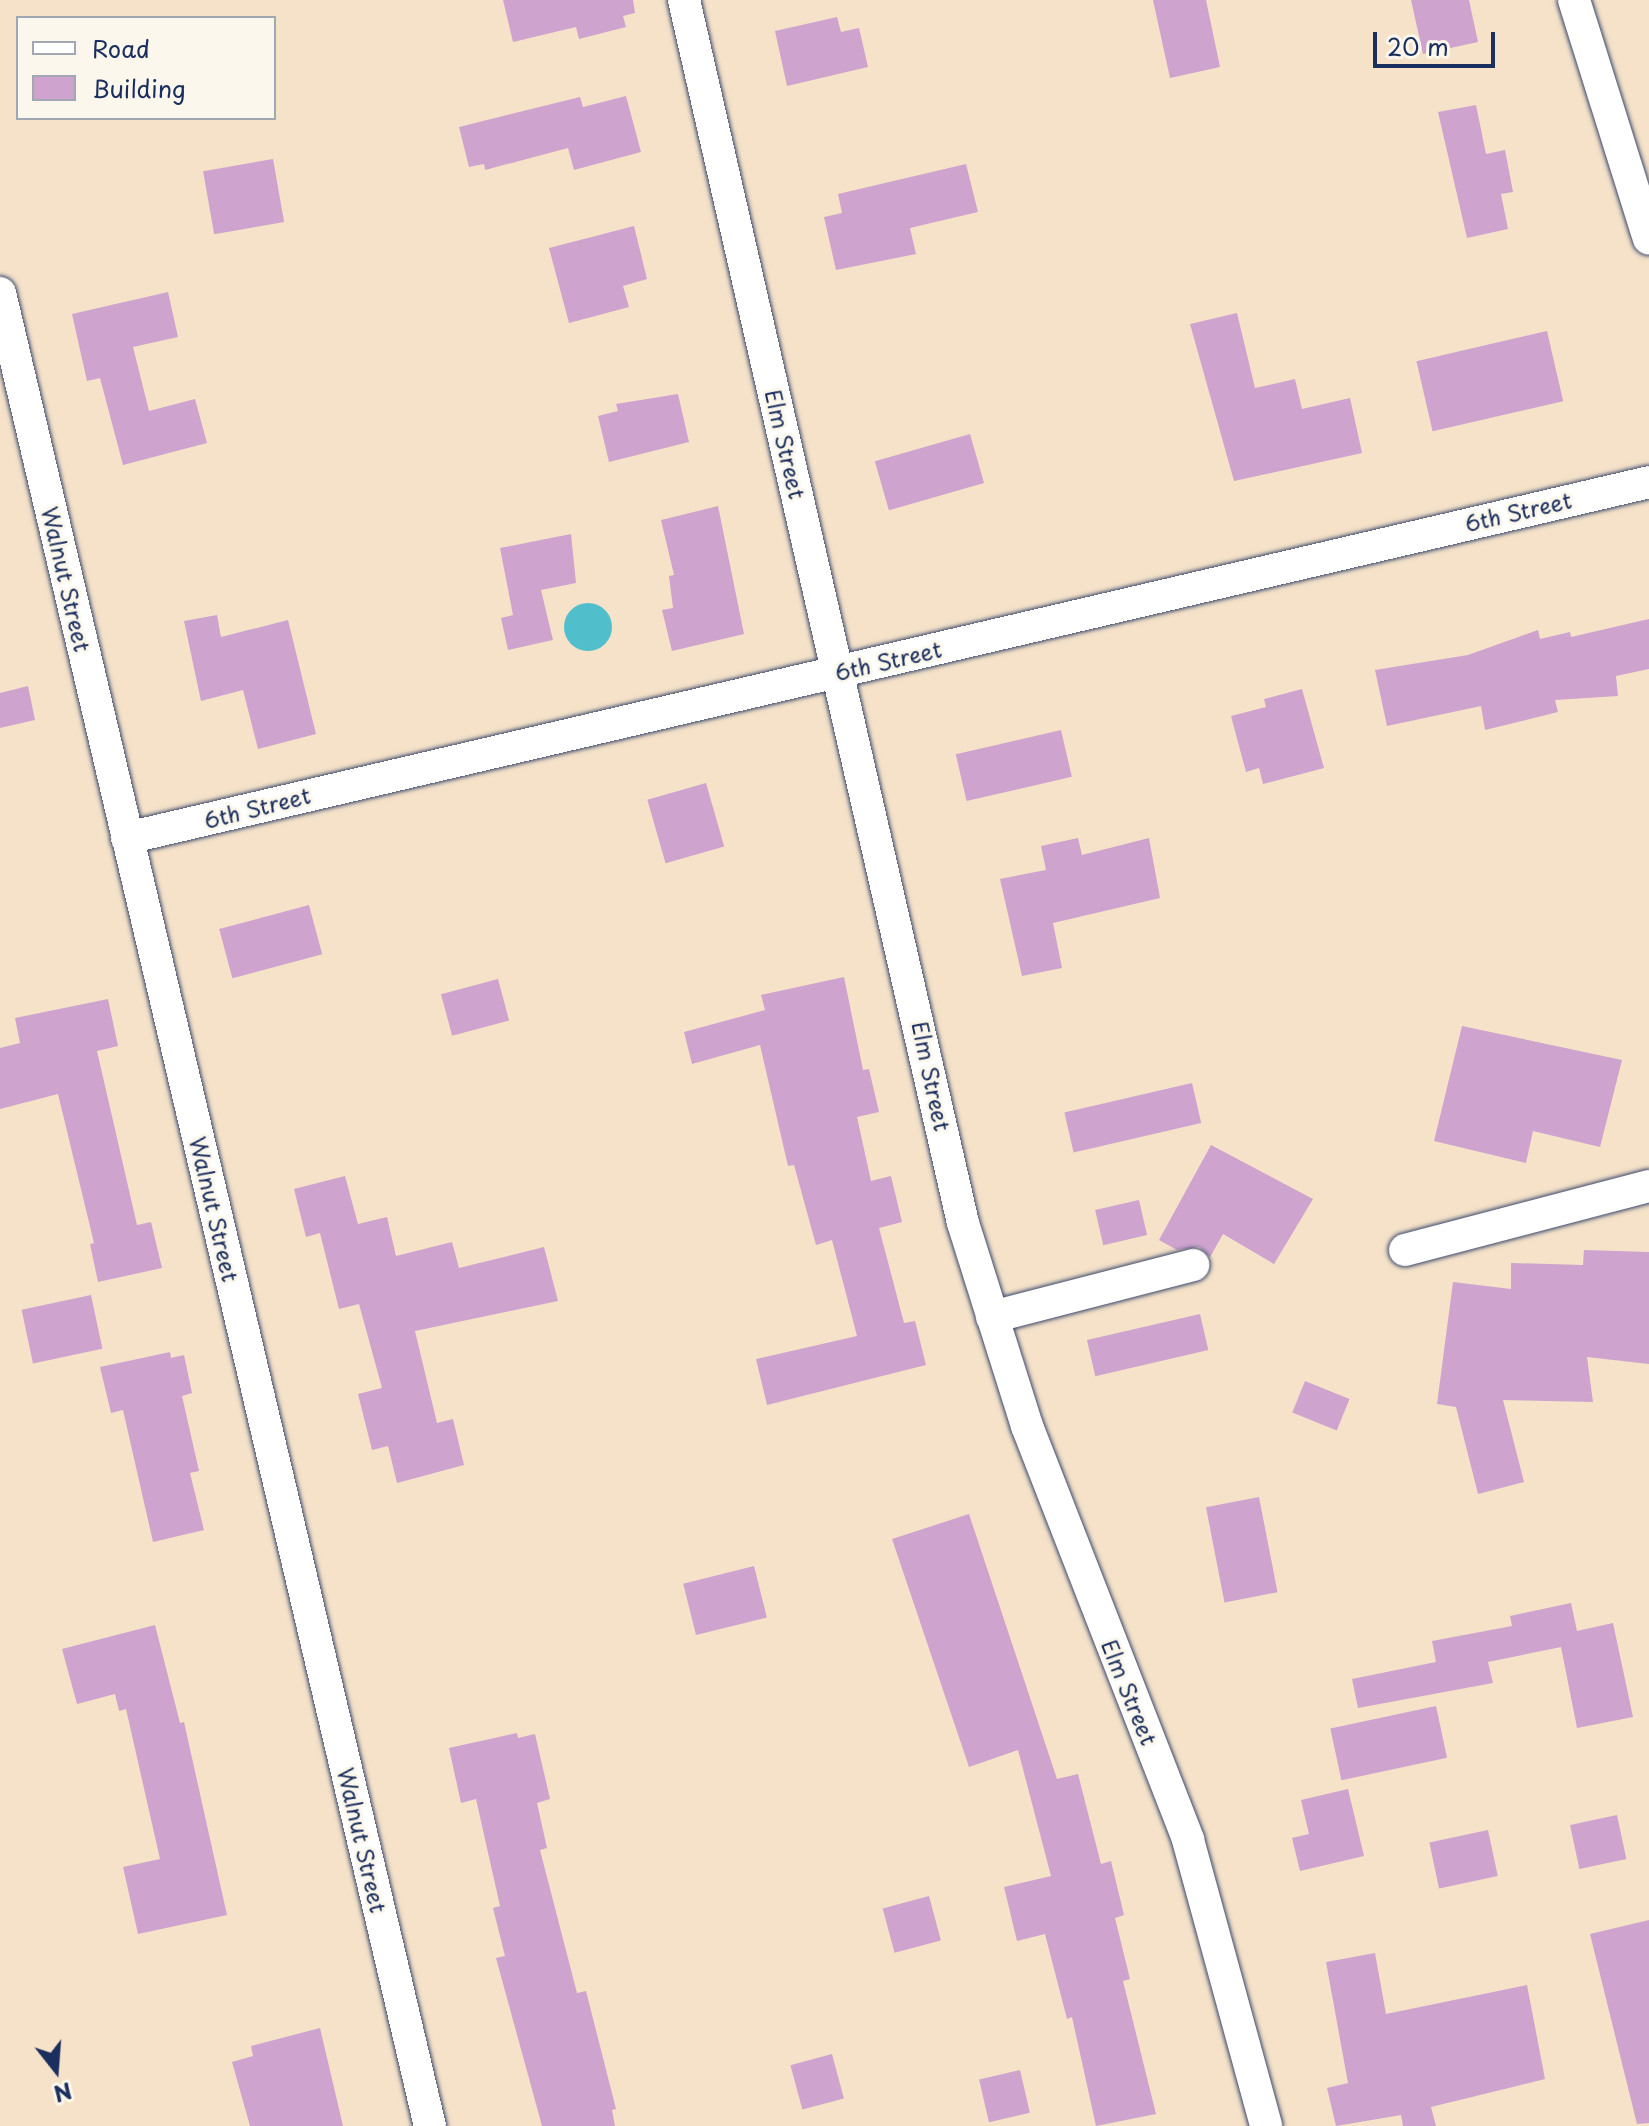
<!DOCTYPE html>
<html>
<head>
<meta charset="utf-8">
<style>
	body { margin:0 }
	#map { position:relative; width:1649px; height:2126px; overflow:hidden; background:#f5e2c9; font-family:"Playpen Sans",sans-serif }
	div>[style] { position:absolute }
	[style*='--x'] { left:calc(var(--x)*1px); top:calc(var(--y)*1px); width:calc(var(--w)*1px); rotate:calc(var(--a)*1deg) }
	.water>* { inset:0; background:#51becc }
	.round { border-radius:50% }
	.building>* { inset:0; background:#cea4ce; transform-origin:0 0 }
	.roads { filter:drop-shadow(0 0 2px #3c4a6e) drop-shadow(0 0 2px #3c4a6e) }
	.street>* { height:32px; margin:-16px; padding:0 16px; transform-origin:16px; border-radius:16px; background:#fff }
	span { translate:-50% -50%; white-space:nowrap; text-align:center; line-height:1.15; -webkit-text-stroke:6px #fbf7ec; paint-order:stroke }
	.street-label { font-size:22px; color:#1b2f5e }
	.legend { position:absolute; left:16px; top:16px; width:260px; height:104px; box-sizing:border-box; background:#fbf7ec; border:2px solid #a1a7b3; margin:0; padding:10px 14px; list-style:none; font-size:24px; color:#1b2f5e }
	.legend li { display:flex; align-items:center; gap:16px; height:40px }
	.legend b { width:40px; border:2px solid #a1a7b3 }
	.north { position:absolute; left:16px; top:2030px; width:80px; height:80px; -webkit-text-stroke:6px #fbf7ec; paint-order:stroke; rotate:163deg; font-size:22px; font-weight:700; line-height:32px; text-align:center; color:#1b2f5e }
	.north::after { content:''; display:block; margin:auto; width:28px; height:36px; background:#1b2f5e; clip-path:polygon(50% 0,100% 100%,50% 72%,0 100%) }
	.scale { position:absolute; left:1373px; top:32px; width:122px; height:36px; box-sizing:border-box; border:4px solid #1b2f5e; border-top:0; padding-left:10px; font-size:24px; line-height:28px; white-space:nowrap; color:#1b2f5e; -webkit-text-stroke:6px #fbf7ec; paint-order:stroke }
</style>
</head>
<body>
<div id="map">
	<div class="water">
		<i class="round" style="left:564px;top:603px;width:48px;height:48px"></i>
	</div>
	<div class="building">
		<i style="clip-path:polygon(503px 0,633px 0,635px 13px,623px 16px,626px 27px,579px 39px,576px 27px,513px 42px)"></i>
		<i style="clip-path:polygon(1153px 0,1206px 0,1220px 67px,1170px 78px)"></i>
		<i style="clip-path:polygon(1411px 0,1469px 0,1478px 42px,1423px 54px)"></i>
		<i style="clip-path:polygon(837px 17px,841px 32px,859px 28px,868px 67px,787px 86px,775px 31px)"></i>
		<i style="clip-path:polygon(626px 96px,641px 152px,574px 170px,568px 148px,485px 170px,484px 164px,469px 167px,459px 127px,580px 97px,583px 107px)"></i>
		<i style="clip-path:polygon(1476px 105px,1486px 154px,1505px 150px,1513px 192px,1501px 194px,1508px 229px,1467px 238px,1438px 112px)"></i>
		<i style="left:273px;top:159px;width:64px;height:71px;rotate:80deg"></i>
		<i style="clip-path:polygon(966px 164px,978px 212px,910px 228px,916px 254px,836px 270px,824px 217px,842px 213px,838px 194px)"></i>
		<i style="clip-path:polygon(634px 226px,647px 279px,623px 286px,629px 307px,569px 323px,549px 248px)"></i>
		<i style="clip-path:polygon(168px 292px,178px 337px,133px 347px,149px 411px,195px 399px,207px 443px,123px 465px,100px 378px,87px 381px,72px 314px)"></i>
		<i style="clip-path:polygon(1237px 313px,1255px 388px,1295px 379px,1302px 409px,1350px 398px,1362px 453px,1234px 481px,1190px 324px)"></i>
		<i style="left:1547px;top:331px;width:72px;height:134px;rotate:77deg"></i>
		<i style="clip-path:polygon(678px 394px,689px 442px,609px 462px,598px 416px,618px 411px,616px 404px)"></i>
		<i style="left:970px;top:434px;width:51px;height:99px;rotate:74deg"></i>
		<i style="clip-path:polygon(718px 506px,744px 634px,672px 651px,662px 610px,673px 608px,669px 576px,674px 575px,661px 520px)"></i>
		<i style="clip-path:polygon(571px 534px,576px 583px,541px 590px,553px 640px,508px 650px,501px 618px,513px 615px,500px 548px)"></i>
		<i style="clip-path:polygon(217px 615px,221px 637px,288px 620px,316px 734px,258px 749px,243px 690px,201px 701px,184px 621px)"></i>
		<i style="clip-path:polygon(1649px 619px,1649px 669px,1616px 676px,1618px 696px,1555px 700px,1558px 712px,1485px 730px,1481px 706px,1387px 726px,1375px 670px,1468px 655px,1538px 630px,1540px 639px,1570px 632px,1571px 637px)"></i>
		<i style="clip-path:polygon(28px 686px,35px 720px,0 728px,0 693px)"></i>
		<i style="clip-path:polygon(1302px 689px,1324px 768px,1263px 784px,1259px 768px,1246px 772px,1231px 716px,1266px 707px,1264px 699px)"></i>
		<i style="left:1061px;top:730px;width:48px;height:108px;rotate:77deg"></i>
		<i style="left:706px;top:783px;width:66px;height:61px;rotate:74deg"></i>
		<i style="clip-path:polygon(1078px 838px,1082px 855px,1149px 838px,1160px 898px,1053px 923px,1062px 968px,1022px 976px,1000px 879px,1046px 870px,1041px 846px)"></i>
		<i style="left:309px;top:905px;width:51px;height:93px;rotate:75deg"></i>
		<i style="clip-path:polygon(844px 977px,863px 1070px,869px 1069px,879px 1112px,857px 1117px,871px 1181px,891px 1176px,902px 1222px,879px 1228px,904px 1323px,915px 1321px,926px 1365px,767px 1405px,756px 1359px,857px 1336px,832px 1240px,816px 1245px,794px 1165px,788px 1166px,760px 1045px,692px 1064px,684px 1032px,765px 1010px,761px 995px)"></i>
		<i style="left:498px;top:979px;width:43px;height:59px;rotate:75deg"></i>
		<i style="clip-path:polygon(108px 999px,118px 1046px,97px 1051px,137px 1225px,151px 1222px,162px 1268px,98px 1282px,90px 1244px,94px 1243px,58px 1094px,0 1109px,0 1048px,20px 1043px,15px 1018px)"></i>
		<i style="clip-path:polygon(1462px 1026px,1622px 1060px,1600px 1147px,1533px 1131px,1526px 1163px,1434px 1141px)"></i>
		<i style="left:1192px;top:1083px;width:41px;height:131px;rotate:77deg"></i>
		<i style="clip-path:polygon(1211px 1145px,1313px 1199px,1274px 1264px,1223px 1234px,1210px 1257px,1199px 1247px,1177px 1250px,1159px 1240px)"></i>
		<i style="clip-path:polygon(345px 1176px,358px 1224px,387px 1217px,396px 1256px,452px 1242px,459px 1268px,544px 1247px,558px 1301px,415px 1331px,437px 1423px,453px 1419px,464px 1465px,397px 1483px,388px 1446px,372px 1450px,358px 1394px,382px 1388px,359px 1304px,339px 1309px,320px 1233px,306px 1237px,294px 1189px)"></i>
		<i style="left:1139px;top:1200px;width:36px;height:45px;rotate:77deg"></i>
		<i style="clip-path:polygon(1584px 1250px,1649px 1252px,1649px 1364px,1587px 1357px,1593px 1402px,1503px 1400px,1524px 1482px,1478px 1494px,1456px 1407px,1437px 1404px,1453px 1282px,1511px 1289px,1511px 1263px,1583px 1265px)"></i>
		<i style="left:91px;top:1295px;width:55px;height:71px;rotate:78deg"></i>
		<i style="left:1200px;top:1314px;width:37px;height:116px;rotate:77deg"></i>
		<i style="clip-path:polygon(170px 1352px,171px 1358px,184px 1355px,192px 1393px,182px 1396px,199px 1471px,190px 1473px,204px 1530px,153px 1542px,123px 1410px,111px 1413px,100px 1367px)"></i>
		<i style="left:1305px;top:1381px;width:48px;height:34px;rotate:22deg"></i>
		<i style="left:1259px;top:1497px;width:97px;height:54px;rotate:79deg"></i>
		<i style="clip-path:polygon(969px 1514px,1057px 1779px,1078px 1774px,1101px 1864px,1111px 1861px,1124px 1915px,1115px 1918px,1130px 1979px,1123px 1981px,1156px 2114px,1096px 2126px,1072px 2017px,1067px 2019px,1045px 1934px,1017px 1941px,1004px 1887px,1051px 1876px,1018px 1750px,969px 1767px,892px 1539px)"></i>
		<i style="left:754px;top:1566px;width:53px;height:73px;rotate:76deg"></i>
		<i style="clip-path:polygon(1571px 1603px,1577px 1631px,1613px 1623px,1633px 1717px,1577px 1728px,1561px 1647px,1488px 1662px,1493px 1683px,1358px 1708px,1352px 1679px,1436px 1662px,1432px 1641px,1512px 1626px,1510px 1616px)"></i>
		<i style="clip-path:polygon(155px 1625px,180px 1723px,184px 1722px,227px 1915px,138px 1934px,123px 1867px,160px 1859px,126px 1709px,119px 1711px,115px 1694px,77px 1704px,62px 1649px)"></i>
		<i style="left:1436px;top:1706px;width:53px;height:108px;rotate:78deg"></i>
		<i style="clip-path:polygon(517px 1733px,518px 1738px,535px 1734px,550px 1799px,537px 1803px,547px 1848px,540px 1850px,577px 1993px,586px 1991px,616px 2109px,612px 2110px,615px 2126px,542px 2126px,496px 1958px,505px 1956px,493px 1908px,500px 1906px,476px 1799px,461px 1803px,449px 1748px)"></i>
		<i style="clip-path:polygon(1348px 1789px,1364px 1856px,1300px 1871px,1292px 1838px,1309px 1834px,1301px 1800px)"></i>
		<i style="left:1617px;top:1815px;width:45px;height:48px;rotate:78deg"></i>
		<i style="left:1488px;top:1830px;width:47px;height:60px;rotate:78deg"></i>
		<i style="left:929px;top:1896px;width:46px;height:48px;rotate:75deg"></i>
		<i style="clip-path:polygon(1649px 1920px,1649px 2123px,1637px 2124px,1590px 1934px)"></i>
		<i style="clip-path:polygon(1375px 1953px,1386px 2014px,1527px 1985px,1545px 2079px,1431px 2107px,1436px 2126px,1403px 2126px,1401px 2115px,1336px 2126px,1327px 2088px,1348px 2083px,1326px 1962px)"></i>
		<i style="clip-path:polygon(320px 2028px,343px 2126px,250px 2126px,232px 2062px,253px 2056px,251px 2046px)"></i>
		<i style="left:832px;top:2054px;width:46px;height:43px;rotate:75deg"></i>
		<i style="left:1020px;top:2070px;width:44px;height:42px;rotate:77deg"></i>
	</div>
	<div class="roads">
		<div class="street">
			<i style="--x:684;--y:0;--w:1254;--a:77.15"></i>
			<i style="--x:963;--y:1223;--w:213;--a:72.5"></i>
			<i style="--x:1027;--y:1426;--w:444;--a:68.7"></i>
			<i style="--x:1188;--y:1840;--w:296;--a:74.7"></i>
			<i style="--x:1574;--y:0;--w:250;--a:72.6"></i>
			<i style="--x:0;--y:293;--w:1883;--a:76.8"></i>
			<i style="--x:127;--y:838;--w:1563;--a:-13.16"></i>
			<i style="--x:1405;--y:1250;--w:252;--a:-14.7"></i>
			<i style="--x:992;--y:1317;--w:208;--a:-14.5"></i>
		</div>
	</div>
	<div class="street-label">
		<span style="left:786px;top:444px;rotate:77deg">Elm Street</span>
		<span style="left:1518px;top:511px;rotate:-13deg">6th Street</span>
		<span style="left:67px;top:579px;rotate:77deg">Walnut Street</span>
		<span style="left:888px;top:660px;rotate:-13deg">6th Street</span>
		<span style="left:257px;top:807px;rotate:-14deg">6th Street</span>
		<span style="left:932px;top:1076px;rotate:78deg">Elm Street</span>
		<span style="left:215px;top:1209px;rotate:77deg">Walnut Street</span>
		<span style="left:1130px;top:1692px;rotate:68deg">Elm Street</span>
		<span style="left:363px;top:1840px;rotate:77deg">Walnut Street</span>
	</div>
	<ul class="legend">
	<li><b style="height:10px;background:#fff"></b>Road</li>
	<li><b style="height:22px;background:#cea4ce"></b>Building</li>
	</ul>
	<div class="north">N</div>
	<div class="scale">20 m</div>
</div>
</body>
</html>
